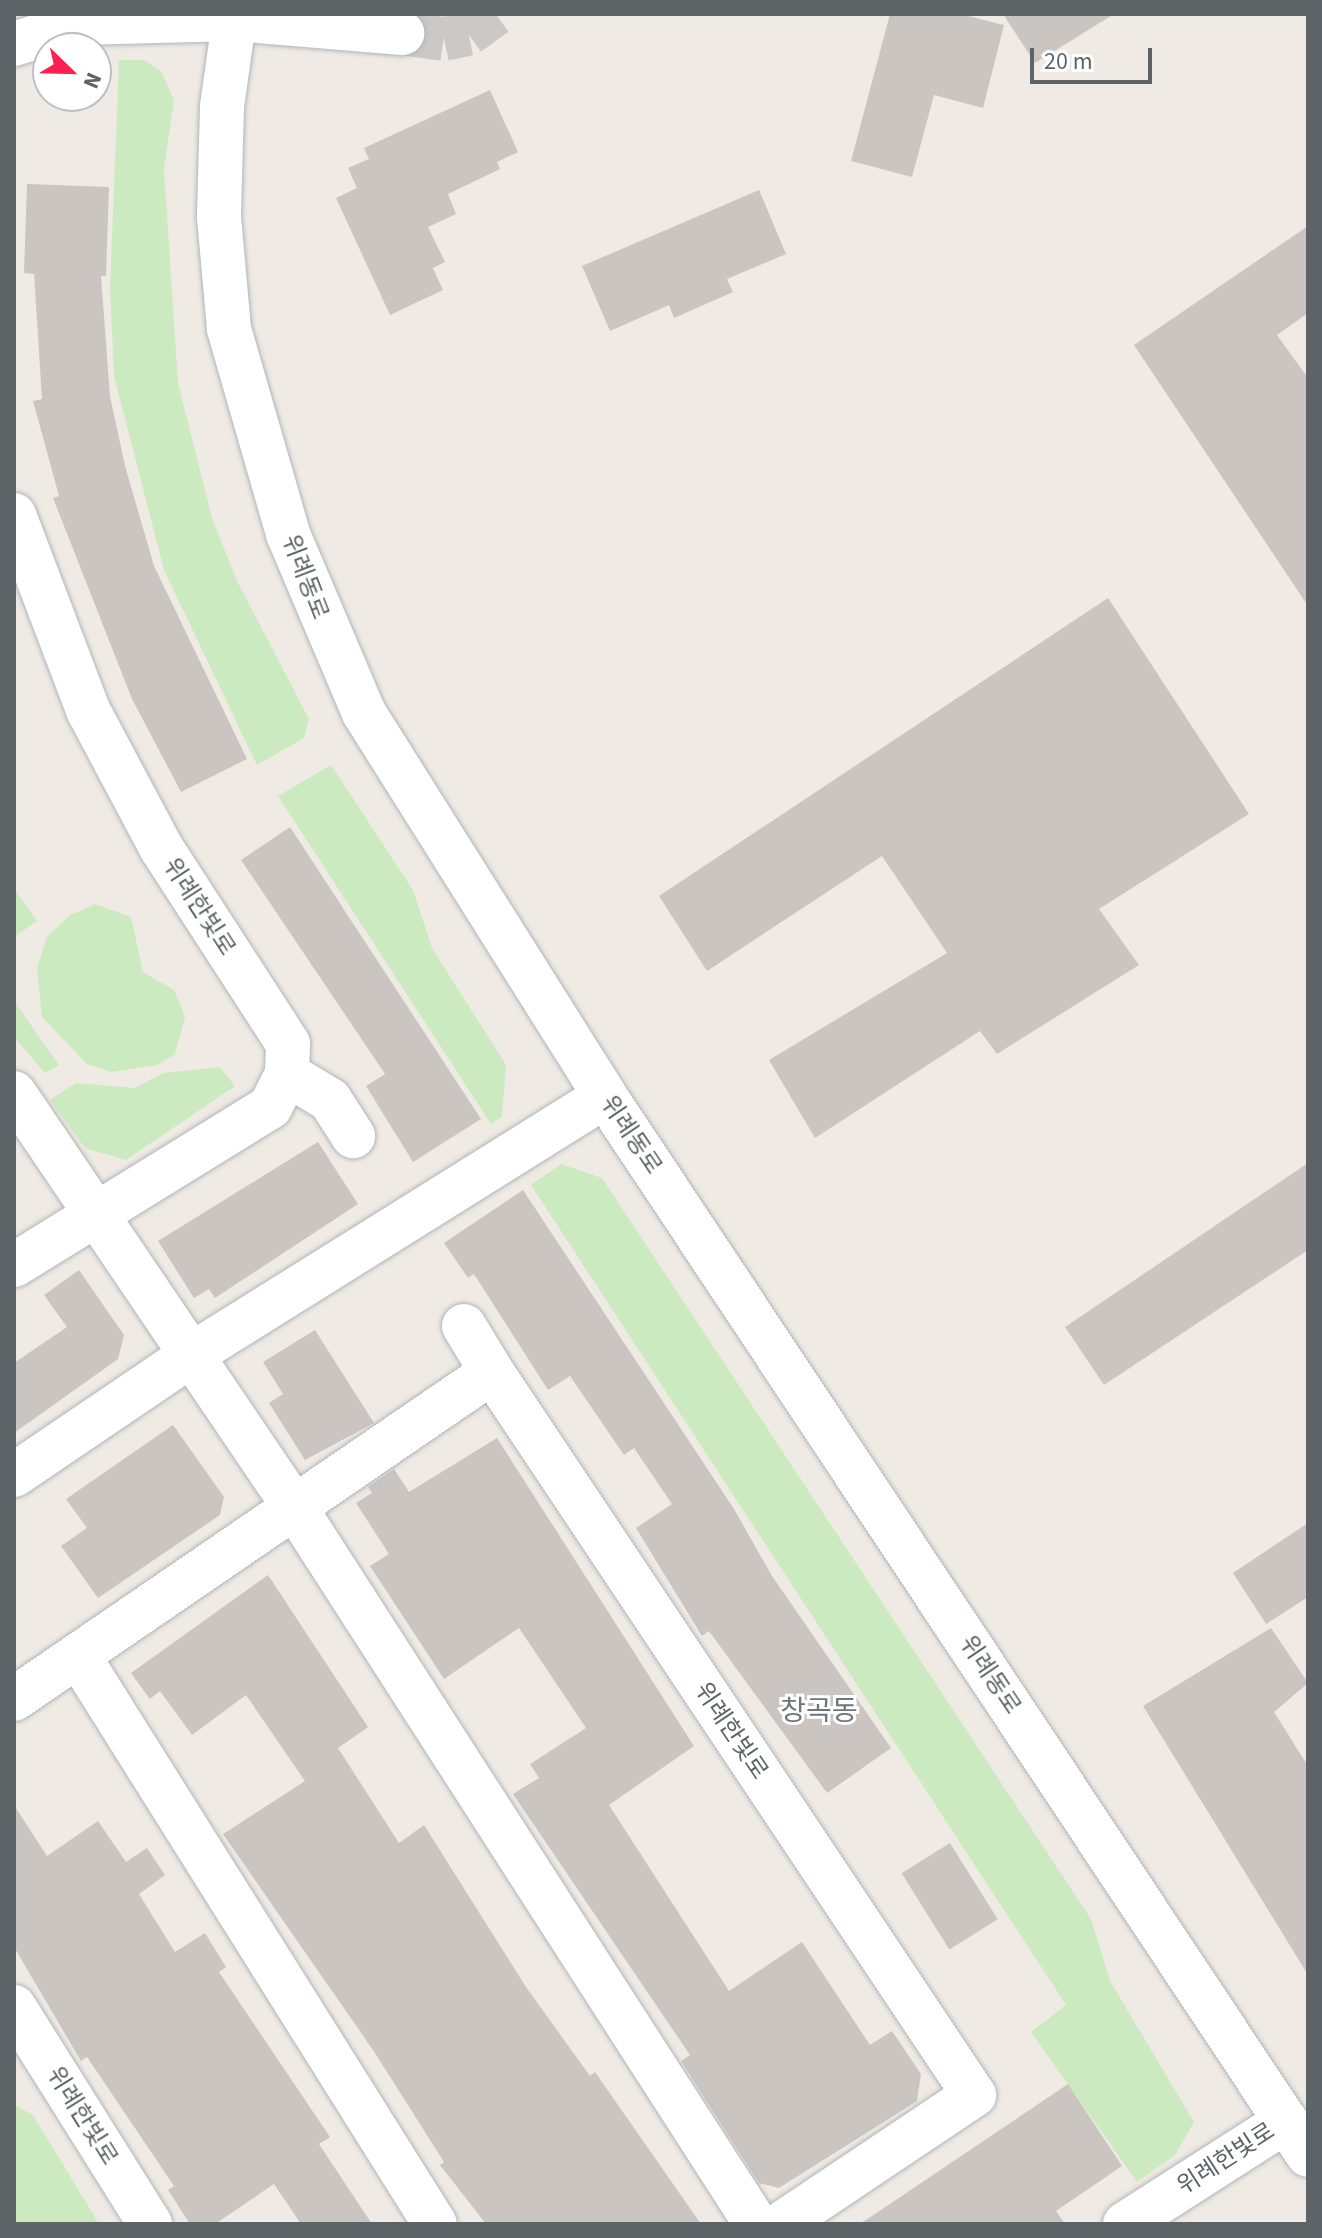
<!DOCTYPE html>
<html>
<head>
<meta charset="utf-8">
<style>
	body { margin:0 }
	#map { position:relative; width:1322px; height:2238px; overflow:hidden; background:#f0eae4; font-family:"Source Sans 3","Noto Sans KR",sans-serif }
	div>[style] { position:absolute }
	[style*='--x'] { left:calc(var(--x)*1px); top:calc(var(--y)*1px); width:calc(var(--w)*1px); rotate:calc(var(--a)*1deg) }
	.green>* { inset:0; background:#cceabf }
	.building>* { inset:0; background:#cbc5c1; transform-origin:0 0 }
	.minor-tunnel>* { height:44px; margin-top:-22px; transform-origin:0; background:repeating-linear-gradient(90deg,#cbc8c5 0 44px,transparent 0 66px) }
	.roads { filter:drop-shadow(0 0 2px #b0b6b9) drop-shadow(0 0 2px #b0b6b9) }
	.minor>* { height:44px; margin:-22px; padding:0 22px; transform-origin:22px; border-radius:22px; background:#fff }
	span { translate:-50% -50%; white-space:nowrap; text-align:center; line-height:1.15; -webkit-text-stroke:6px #fff; paint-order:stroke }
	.street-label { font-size:24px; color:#5c6467 }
	.quarter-label { font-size:28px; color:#6d7679 }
	.frame { position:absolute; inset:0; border:16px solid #5c6467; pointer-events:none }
	.north { position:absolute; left:32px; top:32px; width:80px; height:80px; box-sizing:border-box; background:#fff; border:2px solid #bec1c2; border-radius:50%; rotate:113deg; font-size:22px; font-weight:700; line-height:32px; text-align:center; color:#5c6467 }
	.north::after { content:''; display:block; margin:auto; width:28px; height:36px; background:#fa2151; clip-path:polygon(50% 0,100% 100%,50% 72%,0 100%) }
	.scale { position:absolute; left:1030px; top:48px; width:122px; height:36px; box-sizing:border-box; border:4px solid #5c6467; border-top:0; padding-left:10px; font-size:24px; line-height:28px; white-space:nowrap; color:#5c6467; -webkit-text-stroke:6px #fff; paint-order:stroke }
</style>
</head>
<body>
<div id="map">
	<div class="green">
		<i style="clip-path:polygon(119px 60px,144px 60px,161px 71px,174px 100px,164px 169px,178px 383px,212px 518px,237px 581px,309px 719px,304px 738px,257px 765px,164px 570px,114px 376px,110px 287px)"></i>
		<i style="clip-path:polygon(331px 765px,413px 890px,432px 948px,506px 1065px,502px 1117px,491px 1124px,278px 796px)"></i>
		<i style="clip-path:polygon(14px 888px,37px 921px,14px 937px)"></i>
		<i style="clip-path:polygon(95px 904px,131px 917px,143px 972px,174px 990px,185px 1017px,175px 1054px,157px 1065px,111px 1072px,87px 1064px,42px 1017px,37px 968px,47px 937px,69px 916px)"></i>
		<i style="clip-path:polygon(14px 1001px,59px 1065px,45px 1073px,14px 1037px)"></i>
		<i style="clip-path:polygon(220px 1067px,235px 1086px,126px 1160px,85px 1148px,50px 1100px,76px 1083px,135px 1088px,163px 1073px)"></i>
		<i style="clip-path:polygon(561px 1164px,602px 1178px,1091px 1919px,1110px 1981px,1194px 2122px,1175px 2155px,1137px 2182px,1031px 2032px,1066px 2005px,531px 1185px)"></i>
		<i style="clip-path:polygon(14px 2105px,33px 2115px,99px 2224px,14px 2224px)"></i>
	</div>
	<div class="building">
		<i style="clip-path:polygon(890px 14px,960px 14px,1004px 25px,983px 108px,934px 95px,912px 177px,851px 161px)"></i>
		<i style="clip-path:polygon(1003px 14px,1114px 14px,1035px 63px)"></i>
		<i style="clip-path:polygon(490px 90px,518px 152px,497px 162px,500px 169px,448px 194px,456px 214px,428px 227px,445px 262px,433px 268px,443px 290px,390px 315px,336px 198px,357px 188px,348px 168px,369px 159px,364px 148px)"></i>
		<i style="clip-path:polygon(27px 184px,109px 187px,106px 276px,101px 276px,110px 396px,125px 466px,154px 566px,247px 759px,181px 792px,132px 699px,53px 498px,59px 496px,33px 401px,42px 399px,34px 274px,24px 273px)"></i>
		<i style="clip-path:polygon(759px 190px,786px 254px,727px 279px,733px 292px,674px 318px,669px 305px,610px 331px,582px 266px)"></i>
		<i style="clip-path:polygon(1308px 226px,1308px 313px,1277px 335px,1308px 378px,1308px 606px,1134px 345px)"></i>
		<i style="clip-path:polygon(1108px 598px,1249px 814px,1099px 909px,1139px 965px,997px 1054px,980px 1031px,815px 1138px,769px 1060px,947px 953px,882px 856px,707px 971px,659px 896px)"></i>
		<i style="clip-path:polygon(290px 827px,481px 1119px,413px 1162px,366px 1086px,385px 1074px,241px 860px)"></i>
		<i style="clip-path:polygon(318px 1142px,358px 1204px,215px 1298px,209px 1289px,194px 1298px,158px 1241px)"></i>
		<i style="clip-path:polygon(1308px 1163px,1308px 1250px,1104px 1385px,1065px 1327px)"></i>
		<i style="clip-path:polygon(523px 1190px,734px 1509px,772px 1576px,891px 1748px,827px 1793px,709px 1631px,702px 1636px,636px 1528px,672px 1504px,634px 1448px,624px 1455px,570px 1376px,548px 1390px,474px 1274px,468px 1278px,444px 1243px)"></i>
		<i style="clip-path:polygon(79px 1270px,124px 1335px,118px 1359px,14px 1433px,14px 1363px,67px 1327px,44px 1295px)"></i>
		<i style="clip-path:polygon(315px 1330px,374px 1423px,305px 1460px,269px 1403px,283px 1394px,263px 1362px)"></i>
		<i style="clip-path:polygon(173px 1425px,224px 1497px,220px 1515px,98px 1598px,61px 1546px,87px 1528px,66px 1499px)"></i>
		<i style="clip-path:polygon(497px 1438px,694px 1746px,609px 1805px,729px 1991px,802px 1942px,870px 2045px,892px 2031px,921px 2074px,917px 2101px,779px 2188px,759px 2183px,681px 2061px,690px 2055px,513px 1794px,539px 1778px,530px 1764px,586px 1728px,519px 1628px,444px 1679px,370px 1566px,389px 1554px,356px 1503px,372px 1493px,368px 1487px,394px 1469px,409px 1492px)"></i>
		<i style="clip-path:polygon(1308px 1523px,1308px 1597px,1266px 1624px,1233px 1573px)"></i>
		<i style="clip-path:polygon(268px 1575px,368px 1727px,338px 1748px,399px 1843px,424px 1825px,526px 1987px,590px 2076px,595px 2072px,701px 2224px,486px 2224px,440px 2165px,444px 2162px,373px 2050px,223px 1834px,305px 1781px,246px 1695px,192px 1735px,160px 1691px,150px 1699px,131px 1673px)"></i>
		<i style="clip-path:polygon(1271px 1628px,1308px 1683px,1274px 1712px,1308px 1766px,1308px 1975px,1143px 1706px)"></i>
		<i style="clip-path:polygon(14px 1805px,47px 1856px,98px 1821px,126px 1862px,147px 1848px,165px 1875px,139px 1894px,175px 1952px,205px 1933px,226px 1967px,219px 1972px,330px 2137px,319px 2144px,372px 2224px,301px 2224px,274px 2184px,215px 2224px,190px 2224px,168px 2190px,174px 2186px,87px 2057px,81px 2061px,14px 1947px)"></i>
		<i style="left:950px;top:1843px;width:90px;height:57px;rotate:58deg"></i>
		<i style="clip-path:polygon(1068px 2084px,1122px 2166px,1056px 2211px,1065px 2224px,860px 2224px)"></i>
	</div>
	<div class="minor-tunnel">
		<i style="--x:402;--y:33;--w:42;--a:8.1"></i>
		<i style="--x:444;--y:39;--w:25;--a:-12"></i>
		<i style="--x:468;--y:34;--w:34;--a:-36"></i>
	</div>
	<div class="roads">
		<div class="minor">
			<i style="--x:235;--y:14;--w:94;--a:98"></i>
			<i style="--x:222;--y:107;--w:110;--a:91.6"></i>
			<i style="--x:219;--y:217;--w:112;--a:84.9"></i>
			<i style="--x:229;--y:329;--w:213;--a:73.9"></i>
			<i style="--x:288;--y:534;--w:194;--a:67"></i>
			<i style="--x:364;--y:713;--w:453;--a:57.8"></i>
			<i style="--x:605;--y:1096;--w:1271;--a:56.42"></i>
			<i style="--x:14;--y:44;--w:69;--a:-17.7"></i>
			<i style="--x:80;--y:23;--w:154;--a:-1.5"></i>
			<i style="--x:234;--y:19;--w:169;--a:4.8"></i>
			<i style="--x:14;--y:515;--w:209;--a:69.2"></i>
			<i style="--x:88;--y:710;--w:157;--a:62"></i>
			<i style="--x:162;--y:849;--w:232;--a:57.1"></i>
			<i style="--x:288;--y:1044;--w:30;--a:92"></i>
			<i style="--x:287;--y:1074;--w:37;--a:117"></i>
			<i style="--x:270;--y:1107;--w:301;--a:148.3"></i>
			<i style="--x:287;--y:1074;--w:50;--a:31.2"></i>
			<i style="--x:330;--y:1100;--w:43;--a:57.4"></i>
			<i style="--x:14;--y:1093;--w:495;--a:55.9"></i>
			<i style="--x:292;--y:1503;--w:857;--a:57.24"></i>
			<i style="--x:464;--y:1326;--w:54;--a:58.7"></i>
			<i style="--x:14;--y:1475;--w:214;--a:-34.1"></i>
			<i style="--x:191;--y:1355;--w:488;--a:-32"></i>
			<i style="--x:79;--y:1657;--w:669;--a:57.88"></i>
			<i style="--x:14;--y:1699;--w:579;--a:-34.38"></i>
			<i style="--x:492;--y:1372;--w:869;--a:56.31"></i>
			<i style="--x:974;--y:2095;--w:232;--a:146.2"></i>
			<i style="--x:14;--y:2007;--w:256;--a:57.9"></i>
			<i style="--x:1125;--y:2224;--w:191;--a:-32.6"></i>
		</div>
	</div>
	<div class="street-label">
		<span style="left:305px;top:577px;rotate:69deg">위례동로</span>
		<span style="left:199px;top:907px;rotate:57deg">위례한빛로</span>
		<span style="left:631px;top:1135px;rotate:56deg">위례동로</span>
		<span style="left:990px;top:1675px;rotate:56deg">위례동로</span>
		<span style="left:731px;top:1731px;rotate:56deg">위례한빛로</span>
		<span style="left:82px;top:2116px;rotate:58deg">위례한빛로</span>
		<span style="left:1226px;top:2159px;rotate:-33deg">위례한빛로</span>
	</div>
	<div class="quarter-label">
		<span style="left:819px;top:1711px">창곡동</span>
	</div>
	<div class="frame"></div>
	<div class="north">N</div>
	<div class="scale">20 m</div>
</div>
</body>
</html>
